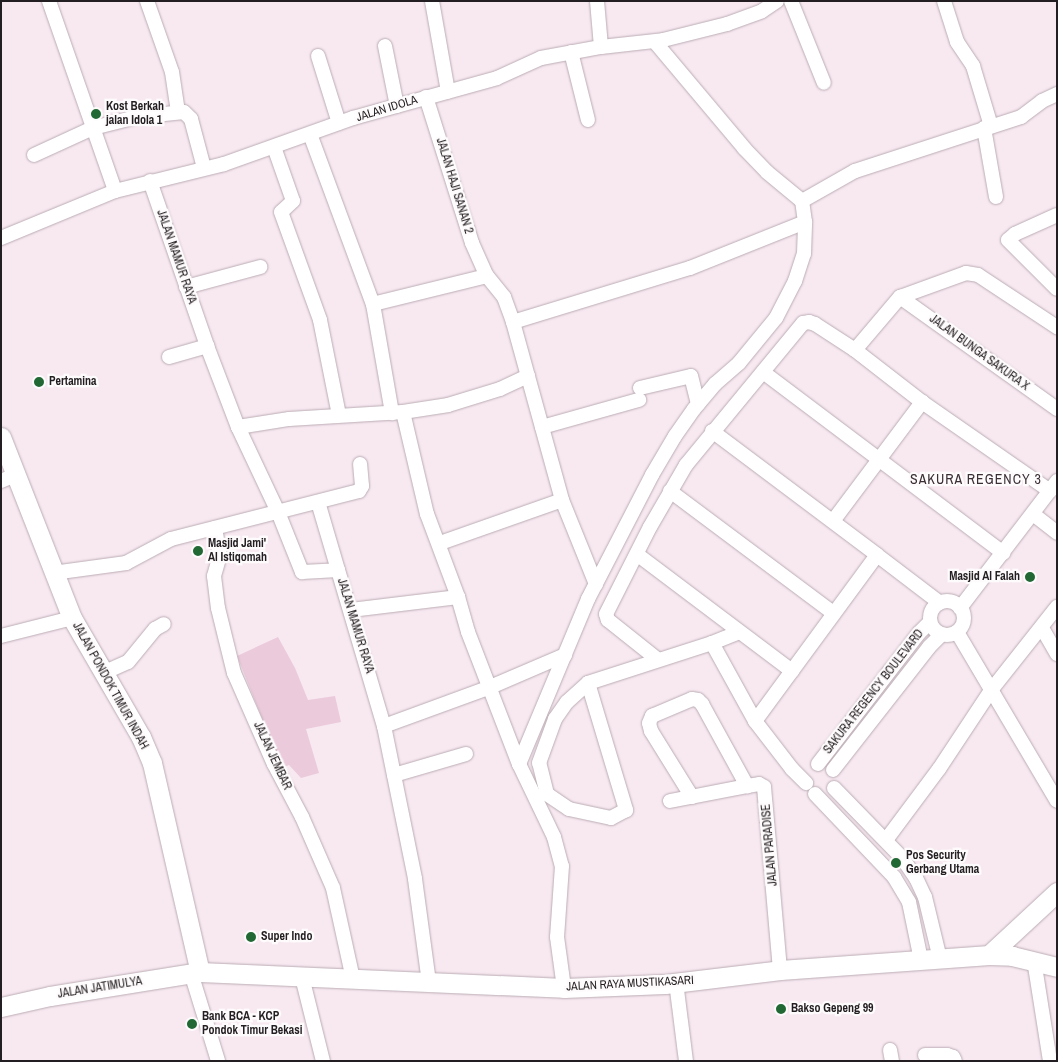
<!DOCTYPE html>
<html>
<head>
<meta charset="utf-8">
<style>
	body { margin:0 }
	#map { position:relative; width:1058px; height:1062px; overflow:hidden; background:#f8e9f1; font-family:"Archivo Narrow",sans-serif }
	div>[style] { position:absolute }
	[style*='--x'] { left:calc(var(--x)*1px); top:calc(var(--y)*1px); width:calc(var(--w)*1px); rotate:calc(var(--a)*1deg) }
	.green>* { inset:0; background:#ebcadb }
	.roads { filter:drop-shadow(0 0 1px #bbacb4) drop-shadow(0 0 1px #bbacb4) }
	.street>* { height:14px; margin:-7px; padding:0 7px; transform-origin:7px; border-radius:7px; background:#fff }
	.street>.ring { margin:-7px; padding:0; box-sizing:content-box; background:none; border:14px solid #fff; border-radius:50% }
	.secondary>* { height:19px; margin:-9.5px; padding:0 9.5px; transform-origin:9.5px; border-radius:9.5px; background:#fff }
	.dots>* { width:14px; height:14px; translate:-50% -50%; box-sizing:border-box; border:2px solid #fefbfc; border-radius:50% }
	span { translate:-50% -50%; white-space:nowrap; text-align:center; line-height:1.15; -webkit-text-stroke:4.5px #fefbfc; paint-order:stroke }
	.poi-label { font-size:12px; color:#231e21; font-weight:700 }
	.left { translate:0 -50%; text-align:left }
	.right { translate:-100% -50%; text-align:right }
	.street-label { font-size:12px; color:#231e21 }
	.neighbourhood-label { font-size:14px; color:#3a2f35; letter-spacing:1px }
	.frame { position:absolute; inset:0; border:2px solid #231e21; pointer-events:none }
</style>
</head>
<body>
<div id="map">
	<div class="green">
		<i style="clip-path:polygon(278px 637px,295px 668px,308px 700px,335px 696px,341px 722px,306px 729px,319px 773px,301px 778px,289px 765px,282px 768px,237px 656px)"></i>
	</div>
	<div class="roads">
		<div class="street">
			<i style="--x:49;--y:1;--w:201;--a:70.8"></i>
			<i style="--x:147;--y:1;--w:75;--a:70.6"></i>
			<i style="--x:172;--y:72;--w:40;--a:81.5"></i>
			<i style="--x:432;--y:1;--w:92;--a:80"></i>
			<i style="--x:597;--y:1;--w:46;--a:85"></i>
			<i style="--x:791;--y:1;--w:88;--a:68.1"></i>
			<i style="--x:944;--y:1;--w:43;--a:72.4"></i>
			<i style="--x:957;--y:42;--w:29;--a:56"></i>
			<i style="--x:973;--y:66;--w:63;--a:73.3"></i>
			<i style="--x:385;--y:46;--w:61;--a:78.7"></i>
			<i style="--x:571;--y:52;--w:70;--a:76"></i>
			<i style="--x:318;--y:56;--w:70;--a:72.6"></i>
			<i style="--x:426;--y:97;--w:153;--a:72.5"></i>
			<i style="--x:472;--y:243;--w:36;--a:66"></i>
			<i style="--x:487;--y:276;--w:27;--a:51"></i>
			<i style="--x:504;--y:297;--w:27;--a:70"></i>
			<i style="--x:513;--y:322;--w:185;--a:-17"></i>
			<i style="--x:690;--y:268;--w:124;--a:-21.8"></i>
			<i style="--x:984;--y:128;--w:70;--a:80.1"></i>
			<i style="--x:310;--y:134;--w:181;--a:69.7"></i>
			<i style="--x:373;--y:304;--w:111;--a:80.1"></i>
			<i style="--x:274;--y:147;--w:57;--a:70.6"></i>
			<i style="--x:293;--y:201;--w:16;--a:137"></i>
			<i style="--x:281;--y:212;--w:115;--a:70.1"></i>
			<i style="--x:320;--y:320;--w:97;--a:78.7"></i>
			<i style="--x:34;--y:155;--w:65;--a:-24.6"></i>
			<i style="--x:93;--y:128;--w:44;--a:-14.3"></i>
			<i style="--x:136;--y:117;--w:48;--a:-5.9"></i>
			<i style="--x:184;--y:112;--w:10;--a:45"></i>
			<i style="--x:191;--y:119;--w:51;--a:75.1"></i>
			<i style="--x:150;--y:181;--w:175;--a:70.9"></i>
			<i style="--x:207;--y:346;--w:87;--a:69.1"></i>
			<i style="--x:238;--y:427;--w:94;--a:64.8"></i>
			<i style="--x:278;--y:512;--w:65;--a:68.2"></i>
			<i style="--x:302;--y:572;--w:36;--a:-3"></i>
			<i style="--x:338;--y:570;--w:163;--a:73.6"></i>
			<i style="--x:384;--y:726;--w:156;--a:78.5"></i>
			<i style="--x:415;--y:879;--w:105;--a:82.3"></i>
			<i style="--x:802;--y:201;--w:61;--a:-29.5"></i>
			<i style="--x:855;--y:171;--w:175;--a:-18"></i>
			<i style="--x:1021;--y:117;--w:26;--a:-37"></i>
			<i style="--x:1042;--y:101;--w:17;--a:-25"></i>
			<i style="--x:1057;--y:215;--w:46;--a:155.7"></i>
			<i style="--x:1015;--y:234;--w:9;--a:139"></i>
			<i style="--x:1008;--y:240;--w:69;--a:45"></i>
			<i style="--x:1;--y:238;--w:123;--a:-22.4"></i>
			<i style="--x:115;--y:191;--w:112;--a:-13.9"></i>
			<i style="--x:224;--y:164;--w:137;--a:-19.6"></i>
			<i style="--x:353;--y:118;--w:149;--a:-15.5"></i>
			<i style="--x:497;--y:78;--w:48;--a:-24.4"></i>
			<i style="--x:541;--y:58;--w:61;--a:-10.4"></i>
			<i style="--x:601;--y:47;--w:62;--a:-6.4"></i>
			<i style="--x:663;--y:40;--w:66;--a:-14"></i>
			<i style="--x:727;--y:24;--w:37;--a:-20"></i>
			<i style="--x:762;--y:11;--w:18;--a:-34"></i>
			<i style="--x:186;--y:287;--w:77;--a:-15.1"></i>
			<i style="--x:900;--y:297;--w:193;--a:35.5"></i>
			<i style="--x:373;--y:304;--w:117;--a:-13.8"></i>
			<i style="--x:513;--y:322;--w:185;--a:74.6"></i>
			<i style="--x:562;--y:500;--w:91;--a:68"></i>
			<i style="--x:855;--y:350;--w:85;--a:37.8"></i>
			<i style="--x:922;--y:402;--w:156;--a:34.8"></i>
			<i style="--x:169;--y:357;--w:40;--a:-16"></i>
			<i style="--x:763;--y:372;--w:301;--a:37"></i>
			<i style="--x:640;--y:388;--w:52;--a:-13.2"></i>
			<i style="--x:691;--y:376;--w:29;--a:76"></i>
			<i style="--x:403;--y:412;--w:105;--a:76.8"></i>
			<i style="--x:427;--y:514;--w:89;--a:69.5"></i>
			<i style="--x:458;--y:597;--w:36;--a:74"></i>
			<i style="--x:468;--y:632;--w:142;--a:68.9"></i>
			<i style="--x:519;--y:764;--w:81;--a:64.4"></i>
			<i style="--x:554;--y:837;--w:30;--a:75"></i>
			<i style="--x:562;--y:866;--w:71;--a:94"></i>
			<i style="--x:557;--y:937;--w:51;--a:82.2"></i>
			<i style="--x:238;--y:427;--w:52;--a:-8.9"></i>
			<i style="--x:289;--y:419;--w:114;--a:-3.5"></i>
			<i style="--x:403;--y:412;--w:46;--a:-8.8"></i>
			<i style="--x:448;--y:405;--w:54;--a:-17.1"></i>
			<i style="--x:500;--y:389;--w:31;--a:-25"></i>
			<i style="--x:542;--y:427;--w:101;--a:-15.6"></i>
			<i style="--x:712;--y:431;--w:206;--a:36.9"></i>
			<i style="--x:877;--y:555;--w:206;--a:126.3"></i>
			<i style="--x:1;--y:481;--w:15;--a:-23"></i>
			<i style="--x:670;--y:491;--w:204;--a:36.8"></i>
			<i style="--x:318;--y:502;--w:71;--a:73.6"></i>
			<i style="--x:1033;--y:514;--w:31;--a:38"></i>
			<i style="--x:833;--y:521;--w:149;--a:-53.2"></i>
			<i style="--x:215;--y:528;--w:27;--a:80"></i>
			<i style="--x:220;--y:555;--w:22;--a:106"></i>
			<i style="--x:214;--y:576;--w:32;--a:83"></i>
			<i style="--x:218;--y:608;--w:67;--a:76.2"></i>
			<i style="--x:234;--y:673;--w:99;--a:66.3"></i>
			<i style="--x:274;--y:764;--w:60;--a:62.2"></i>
			<i style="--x:302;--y:817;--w:77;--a:66.4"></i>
			<i style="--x:333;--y:888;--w:93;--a:77.6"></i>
			<i style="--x:440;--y:543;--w:129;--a:-19.4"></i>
			<i style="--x:638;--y:555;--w:193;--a:37"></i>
			<i style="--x:877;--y:555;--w:79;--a:37.3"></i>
			<i style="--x:53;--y:573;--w:74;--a:-7.8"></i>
			<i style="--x:126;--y:563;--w:51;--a:-28.1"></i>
			<i style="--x:171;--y:539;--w:194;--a:-14.3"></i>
			<i style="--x:359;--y:491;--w:6;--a:-59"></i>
			<i style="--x:362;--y:486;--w:22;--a:-95"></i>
			<i class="ring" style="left:930px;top:601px;width:20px;height:20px"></i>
			<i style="--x:960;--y:608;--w:160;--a:-52.6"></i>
			<i style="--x:351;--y:610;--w:108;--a:-6.9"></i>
			<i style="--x:1042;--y:628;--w:30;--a:60"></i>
			<i style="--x:957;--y:632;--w:196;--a:59.4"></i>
			<i style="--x:1;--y:636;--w:73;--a:-14.2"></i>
			<i style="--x:712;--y:643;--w:89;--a:61.1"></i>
			<i style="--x:755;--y:721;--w:61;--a:52.4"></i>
			<i style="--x:792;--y:769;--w:20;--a:45"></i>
			<i style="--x:657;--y:659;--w:63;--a:-141.5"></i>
			<i style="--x:608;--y:620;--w:6;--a:-108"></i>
			<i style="--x:606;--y:614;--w:97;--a:-63.2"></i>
			<i style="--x:650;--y:527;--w:72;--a:-59.9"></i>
			<i style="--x:686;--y:465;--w:184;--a:-50.5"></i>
			<i style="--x:803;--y:323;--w:6;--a:-9"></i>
			<i style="--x:809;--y:322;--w:6;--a:18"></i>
			<i style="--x:815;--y:324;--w:48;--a:33"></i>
			<i style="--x:855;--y:350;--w:70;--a:-49.7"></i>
			<i style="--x:900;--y:297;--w:70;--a:-20"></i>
			<i style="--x:966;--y:273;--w:12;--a:9"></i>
			<i style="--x:978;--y:275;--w:95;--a:33.4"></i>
			<i style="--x:103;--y:673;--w:27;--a:-24"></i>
			<i style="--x:128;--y:662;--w:43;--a:-50.7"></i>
			<i style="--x:155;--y:629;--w:10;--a:-29"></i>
			<i style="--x:588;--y:683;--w:133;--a:73.3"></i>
			<i style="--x:626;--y:810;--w:17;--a:152"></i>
			<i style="--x:611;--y:818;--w:43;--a:-167.9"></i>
			<i style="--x:569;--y:809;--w:27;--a:-146"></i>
			<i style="--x:547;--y:794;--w:32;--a:-104"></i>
			<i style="--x:539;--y:763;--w:47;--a:-70"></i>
			<i style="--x:555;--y:719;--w:21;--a:-55"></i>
			<i style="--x:567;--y:702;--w:28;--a:-42"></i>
			<i style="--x:588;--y:683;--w:130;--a:-17.9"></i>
			<i style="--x:712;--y:643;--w:29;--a:-22"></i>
			<i style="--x:384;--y:726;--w:111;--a:-20.1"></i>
			<i style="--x:488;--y:688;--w:84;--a:-23.2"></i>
			<i style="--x:519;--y:764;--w:179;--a:-67.3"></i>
			<i style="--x:588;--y:599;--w:140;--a:-62.7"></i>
			<i style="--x:652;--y:475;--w:45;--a:-59.5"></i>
			<i style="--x:675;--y:436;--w:33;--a:-55"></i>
			<i style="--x:694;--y:409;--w:33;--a:-50"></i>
			<i style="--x:715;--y:384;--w:32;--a:-41"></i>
			<i style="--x:739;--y:363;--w:58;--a:-50.6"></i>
			<i style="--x:776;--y:318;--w:42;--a:-62.8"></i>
			<i style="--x:795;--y:281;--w:28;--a:-72"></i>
			<i style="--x:804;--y:254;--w:32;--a:-88"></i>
			<i style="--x:805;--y:222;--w:21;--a:-98"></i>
			<i style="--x:802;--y:201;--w:45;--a:-140.4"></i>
			<i style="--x:767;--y:172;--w:33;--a:-134"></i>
			<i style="--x:744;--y:148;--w:138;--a:-130"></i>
			<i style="--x:818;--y:764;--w:165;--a:-52.4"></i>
			<i style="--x:919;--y:633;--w:16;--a:-45"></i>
			<i style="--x:833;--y:770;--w:156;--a:-52"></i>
			<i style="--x:929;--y:647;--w:18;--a:-45"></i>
			<i style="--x:394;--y:775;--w:75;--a:-16.3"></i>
			<i style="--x:834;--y:788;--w:99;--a:45.8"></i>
			<i style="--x:903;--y:859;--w:23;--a:56"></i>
			<i style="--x:916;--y:878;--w:21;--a:65"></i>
			<i style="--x:925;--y:897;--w:64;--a:76.4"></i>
			<i style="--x:815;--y:794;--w:115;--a:46.4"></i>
			<i style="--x:894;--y:877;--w:29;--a:59"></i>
			<i style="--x:909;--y:902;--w:59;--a:78.3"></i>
			<i style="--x:692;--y:797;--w:78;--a:-121.8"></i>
			<i style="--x:651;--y:731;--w:8;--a:-104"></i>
			<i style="--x:649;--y:723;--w:8;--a:-67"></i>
			<i style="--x:652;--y:716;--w:43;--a:-23"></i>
			<i style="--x:692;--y:699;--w:6;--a:9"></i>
			<i style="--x:698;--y:700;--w:6;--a:45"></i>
			<i style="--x:702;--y:704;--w:94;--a:61.2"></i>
			<i style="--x:670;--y:801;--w:78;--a:-11"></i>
			<i style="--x:747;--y:786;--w:12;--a:-9"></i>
			<i style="--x:759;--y:784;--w:6;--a:31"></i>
			<i style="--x:764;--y:787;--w:184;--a:85"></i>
			<i style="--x:886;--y:840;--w:89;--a:-53.3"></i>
			<i style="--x:939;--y:769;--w:96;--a:-56.5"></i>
			<i style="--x:992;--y:689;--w:105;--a:-51.6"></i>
			<i style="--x:1034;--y:960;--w:102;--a:81"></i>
			<i style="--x:191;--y:973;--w:92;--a:72.9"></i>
			<i style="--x:302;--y:977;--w:87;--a:76"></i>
			<i style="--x:676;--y:982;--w:80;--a:82.8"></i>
			<i style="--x:890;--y:1050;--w:11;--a:80"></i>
			<i style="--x:925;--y:1055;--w:22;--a:0"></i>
			<i style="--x:947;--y:1055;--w:6;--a:18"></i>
			<i style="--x:953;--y:1057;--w:4;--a:63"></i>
		</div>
		<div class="secondary">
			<i style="--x:1;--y:437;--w:194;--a:68.6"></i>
			<i style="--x:72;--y:618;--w:138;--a:59.9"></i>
			<i style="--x:141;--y:737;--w:28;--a:67"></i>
			<i style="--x:152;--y:763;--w:214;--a:77.1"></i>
			<i style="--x:989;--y:955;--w:93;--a:-42.8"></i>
			<i style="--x:1;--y:1007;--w:50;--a:-12.7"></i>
			<i style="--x:50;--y:996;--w:152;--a:-9.1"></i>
			<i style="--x:200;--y:972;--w:364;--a:2.5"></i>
			<i style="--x:564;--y:988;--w:101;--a:-2.3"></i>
			<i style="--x:665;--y:984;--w:116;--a:-6.9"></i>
			<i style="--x:780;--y:970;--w:210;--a:-4.1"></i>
			<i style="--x:989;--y:955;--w:23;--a:2"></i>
			<i style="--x:1012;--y:956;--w:46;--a:13.7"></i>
		</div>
	</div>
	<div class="dots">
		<i style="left:96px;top:114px;background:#216834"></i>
		<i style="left:39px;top:382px;background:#216834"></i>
		<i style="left:198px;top:551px;background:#216834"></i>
		<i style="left:1030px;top:577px;background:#216834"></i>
		<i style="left:896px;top:863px;background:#216834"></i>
		<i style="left:251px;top:937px;background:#216834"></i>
		<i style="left:781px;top:1009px;background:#216834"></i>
		<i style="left:192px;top:1024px;background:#216834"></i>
	</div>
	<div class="poi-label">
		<span class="left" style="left:106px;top:114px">Kost Berkah<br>jalan Idola 1</span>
		<span class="left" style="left:49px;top:382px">Pertamina</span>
		<span class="left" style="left:208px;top:551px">Masjid Jami'<br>Al Istiqomah</span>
		<span class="right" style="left:1020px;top:577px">Masjid Al Falah</span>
		<span class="left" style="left:906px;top:863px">Pos Security<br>Gerbang Utama</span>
		<span class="left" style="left:261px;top:937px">Super Indo</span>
		<span class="left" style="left:791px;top:1009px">Bakso Gepeng 99</span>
		<span class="left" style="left:202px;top:1024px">Bank BCA - KCP<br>Pondok Timur Bekasi</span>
	</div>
	<div class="street-label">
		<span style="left:387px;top:109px;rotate:-17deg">JALAN IDOLA</span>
		<span style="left:454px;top:186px;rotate:73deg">JALAN HAJI SANAN 2</span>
		<span style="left:176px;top:257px;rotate:71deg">JALAN MAMUR RAYA</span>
		<span style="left:979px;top:353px;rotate:36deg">JALAN BUNGA SAKURA X</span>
		<span style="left:355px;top:626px;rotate:73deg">JALAN MAMUR RAYA</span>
		<span style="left:110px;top:686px;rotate:61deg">JALAN PONDOK TIMUR INDAH</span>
		<span style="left:874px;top:692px;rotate:-52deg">SAKURA REGENCY BOULEVARD</span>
		<span style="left:272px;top:756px;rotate:65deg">JALAN JEMBAR</span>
		<span style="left:770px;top:845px;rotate:-95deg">JALAN PARADISE</span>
		<span style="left:630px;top:984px;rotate:-3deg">JALAN RAYA MUSTIKASARI</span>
		<span style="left:100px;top:988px;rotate:-9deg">JALAN JATIMULYA</span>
	</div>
	<div class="neighbourhood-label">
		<span style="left:976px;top:479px">SAKURA REGENCY 3</span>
	</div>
	<div class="frame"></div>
</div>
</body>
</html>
